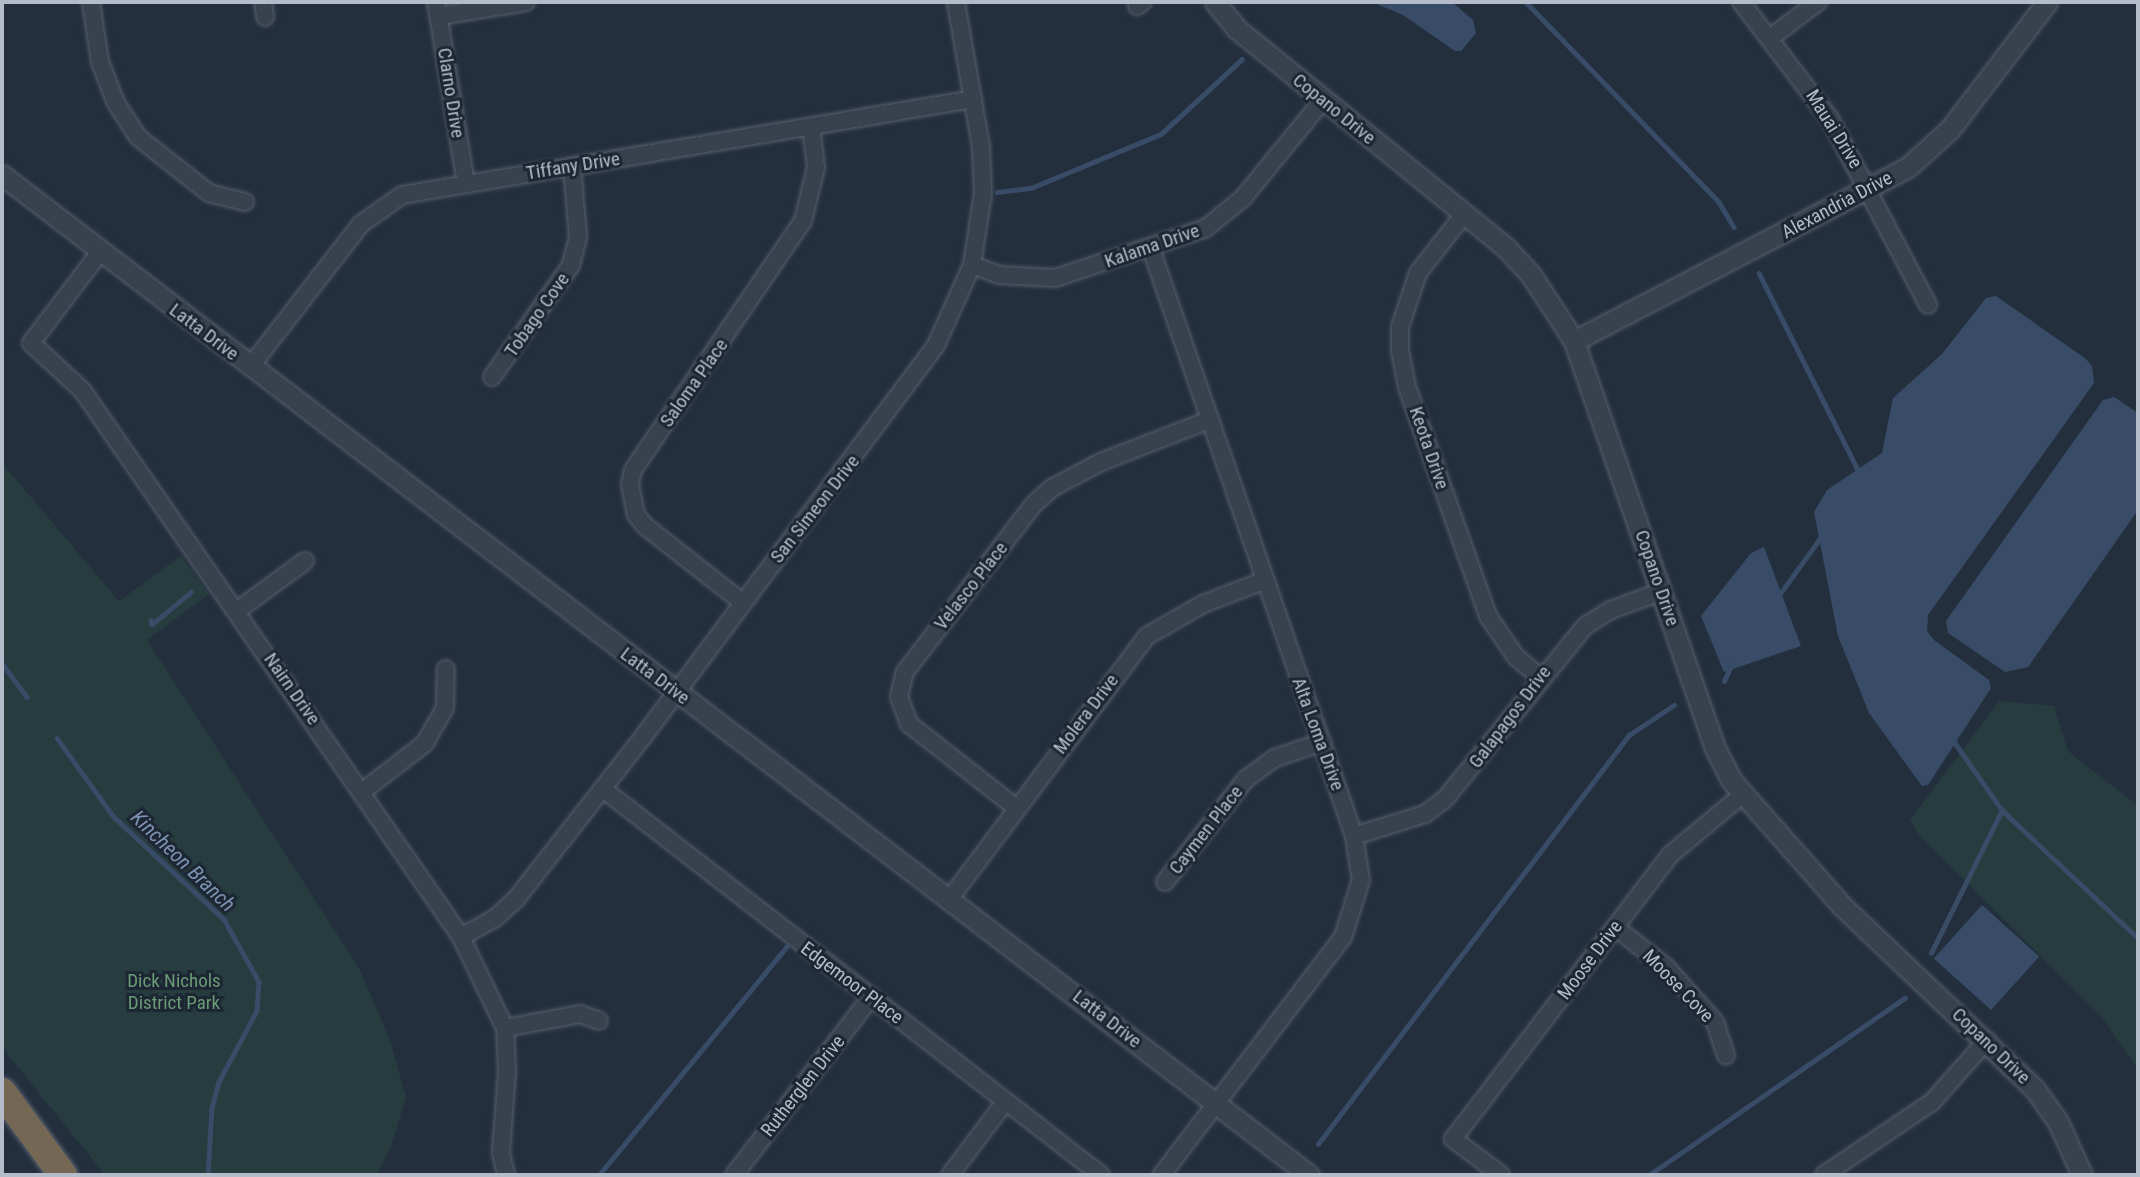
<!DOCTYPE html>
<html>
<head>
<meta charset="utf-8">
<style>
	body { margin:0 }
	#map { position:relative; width:2140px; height:1177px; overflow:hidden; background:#242f3e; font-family:"Roboto Condensed",sans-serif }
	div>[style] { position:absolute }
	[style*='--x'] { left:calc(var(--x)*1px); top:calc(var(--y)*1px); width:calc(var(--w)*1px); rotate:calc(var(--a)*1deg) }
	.green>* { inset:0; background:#263c3f }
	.water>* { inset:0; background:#394c67; transform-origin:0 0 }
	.stream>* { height:4.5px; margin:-2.25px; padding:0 2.25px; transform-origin:2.25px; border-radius:2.25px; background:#394c67 }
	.roads { filter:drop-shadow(0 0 2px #565f6c) drop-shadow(0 0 2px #565f6c) }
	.minor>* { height:16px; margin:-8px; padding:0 8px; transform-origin:8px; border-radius:8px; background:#38414e }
	.tertiary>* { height:19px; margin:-9.5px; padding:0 9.5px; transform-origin:9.5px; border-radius:9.5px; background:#38414e }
	.motorway>* { height:28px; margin:-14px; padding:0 14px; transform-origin:14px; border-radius:14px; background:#746855 }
	span { translate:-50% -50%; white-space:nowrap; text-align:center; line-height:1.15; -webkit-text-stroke:6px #1d2633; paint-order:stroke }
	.street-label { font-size:19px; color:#b4bcc9 }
	.park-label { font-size:19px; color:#6b9a76 }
	.water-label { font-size:21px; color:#7c92b1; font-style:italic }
	.frame { position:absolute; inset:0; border:4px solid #b4bcc9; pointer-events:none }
</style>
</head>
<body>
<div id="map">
	<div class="green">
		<i style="clip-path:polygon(2px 463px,119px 601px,181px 556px,209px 594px,147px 640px,359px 968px,390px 1040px,406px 1097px,391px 1147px,377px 1175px,105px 1175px,2px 1047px)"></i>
		<i style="clip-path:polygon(1999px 701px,2054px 706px,2068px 751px,2138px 806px,2138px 1069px,2100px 1015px,1919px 835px,1910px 820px)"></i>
	</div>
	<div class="water">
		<i style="clip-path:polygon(1372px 2px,1452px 2px,1473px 20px,1476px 33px,1461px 51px,1455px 51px,1403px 15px)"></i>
		<i style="clip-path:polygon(1996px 296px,2086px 359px,2092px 366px,2094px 383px,1928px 615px,1927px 631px,1934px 640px,1989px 680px,1991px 688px,1928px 785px,1922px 786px,1869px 713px,1838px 636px,1814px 512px,1827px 490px,1882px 453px,1893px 398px,1942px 354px,1986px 298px)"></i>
		<i style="clip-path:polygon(2114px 397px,2138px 413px,2138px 510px,2028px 667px,2005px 672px,1948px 633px,1946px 621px,2103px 400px)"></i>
		<i style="clip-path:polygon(1764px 547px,1801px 646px,1724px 672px,1701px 616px,1751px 553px)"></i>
		<i style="left:1982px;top:905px;width:77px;height:72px;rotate:42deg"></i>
	</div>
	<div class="stream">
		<i style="--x:1526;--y:2;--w:278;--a:46"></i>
		<i style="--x:1719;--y:202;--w:29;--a:59"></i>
		<i style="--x:997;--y:192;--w:34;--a:-7"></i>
		<i style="--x:1031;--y:188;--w:141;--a:-22.6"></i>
		<i style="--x:1161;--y:134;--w:110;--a:-42.8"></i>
		<i style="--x:1759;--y:273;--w:225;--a:63.3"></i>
		<i style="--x:1779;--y:595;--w:72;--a:-54.1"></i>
		<i style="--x:151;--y:620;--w:4;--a:76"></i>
		<i style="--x:152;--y:624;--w:50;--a:-39.4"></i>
		<i style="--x:2;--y:663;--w:42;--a:53.7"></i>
		<i style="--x:1724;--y:681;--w:17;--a:-65"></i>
		<i style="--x:57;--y:738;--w:96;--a:54.3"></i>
		<i style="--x:113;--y:816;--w:151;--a:42.9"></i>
		<i style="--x:224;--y:919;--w:72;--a:60.9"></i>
		<i style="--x:259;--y:982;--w:29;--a:94"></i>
		<i style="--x:257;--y:1011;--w:81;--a:118.2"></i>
		<i style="--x:219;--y:1082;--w:28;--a:105"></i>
		<i style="--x:212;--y:1109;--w:66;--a:93.5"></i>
		<i style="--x:1953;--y:740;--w:85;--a:55"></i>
		<i style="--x:2002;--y:810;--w:187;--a:43.3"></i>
		<i style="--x:1931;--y:953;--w:160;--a:-63.6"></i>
		<i style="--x:1318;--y:1144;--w:514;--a:-52.75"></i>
		<i style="--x:1629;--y:735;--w:54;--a:-33.7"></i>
		<i style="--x:599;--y:1175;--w:295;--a:-50.6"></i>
		<i style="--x:1649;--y:1175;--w:311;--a:-34.7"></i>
	</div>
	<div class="roads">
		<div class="minor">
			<i style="--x:91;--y:2;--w:61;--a:81.5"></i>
			<i style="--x:100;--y:62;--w:44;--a:68.7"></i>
			<i style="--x:116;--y:103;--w:40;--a:57.1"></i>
			<i style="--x:138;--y:137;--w:90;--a:38.3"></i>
			<i style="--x:209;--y:193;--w:37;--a:14"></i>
			<i style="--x:263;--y:2;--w:15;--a:82"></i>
			<i style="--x:436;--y:2;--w:184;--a:80.6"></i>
			<i style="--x:1741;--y:2;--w:147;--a:52.7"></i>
			<i style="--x:1830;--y:119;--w:210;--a:62.2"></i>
			<i style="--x:1137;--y:6;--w:7;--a:-34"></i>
			<i style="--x:439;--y:16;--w:88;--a:-9.1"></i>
			<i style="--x:1770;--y:38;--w:60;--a:-36.9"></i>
			<i style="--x:1465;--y:213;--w:76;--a:128.1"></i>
			<i style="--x:1418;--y:273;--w:57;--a:108.4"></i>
			<i style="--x:1400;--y:327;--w:24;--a:90"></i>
			<i style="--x:1400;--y:351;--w:37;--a:79"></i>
			<i style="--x:1407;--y:387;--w:243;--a:70.5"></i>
			<i style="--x:1488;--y:616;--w:50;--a:55.7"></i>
			<i style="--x:1516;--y:657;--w:31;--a:40"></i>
			<i style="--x:1151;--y:249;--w:621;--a:70.92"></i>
			<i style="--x:1354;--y:836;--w:45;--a:81"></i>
			<i style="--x:1361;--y:880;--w:60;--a:107.5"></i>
			<i style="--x:1343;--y:937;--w:299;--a:127.3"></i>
			<i style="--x:100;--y:252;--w:114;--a:127.2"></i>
			<i style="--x:31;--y:343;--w:69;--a:42.7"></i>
			<i style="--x:82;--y:390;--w:665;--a:55.28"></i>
			<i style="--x:461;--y:937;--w:101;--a:64.2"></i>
			<i style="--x:505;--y:1028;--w:43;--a:87.3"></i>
			<i style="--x:507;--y:1071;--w:82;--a:94.2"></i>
			<i style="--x:501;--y:1153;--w:23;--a:77"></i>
			<i style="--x:972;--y:265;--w:29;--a:20"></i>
			<i style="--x:999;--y:275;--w:56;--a:3.1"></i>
			<i style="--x:1055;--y:278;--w:159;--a:-18.3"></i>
			<i style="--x:1206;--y:228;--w:48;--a:-39"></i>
			<i style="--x:1243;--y:198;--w:125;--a:-50.8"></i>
			<i style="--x:250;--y:367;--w:181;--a:-52.2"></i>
			<i style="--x:361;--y:224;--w:50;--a:-35.3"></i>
			<i style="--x:402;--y:195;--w:579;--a:-9.54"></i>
			<i style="--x:492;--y:377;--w:137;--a:-54.8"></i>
			<i style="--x:571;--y:265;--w:29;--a:-76"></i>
			<i style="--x:578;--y:237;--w:71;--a:-94.8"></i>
			<i style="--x:742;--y:602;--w:123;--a:-141.9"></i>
			<i style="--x:645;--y:526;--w:14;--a:-129"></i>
			<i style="--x:636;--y:515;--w:31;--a:-101"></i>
			<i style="--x:630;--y:485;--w:15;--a:-79"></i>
			<i style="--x:633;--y:470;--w:301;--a:-55.7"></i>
			<i style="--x:803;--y:221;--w:56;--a:-76.5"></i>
			<i style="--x:816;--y:167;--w:40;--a:-97.1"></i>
			<i style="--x:238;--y:610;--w:83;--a:-36.2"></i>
			<i style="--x:603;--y:789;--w:630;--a:37.78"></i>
			<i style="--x:363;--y:791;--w:78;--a:-37.7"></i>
			<i style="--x:425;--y:743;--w:40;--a:-60.3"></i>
			<i style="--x:445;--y:708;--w:39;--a:-89"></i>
			<i style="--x:1015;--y:807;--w:135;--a:-141.9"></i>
			<i style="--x:909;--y:724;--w:29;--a:-110"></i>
			<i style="--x:899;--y:697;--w:26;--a:-77"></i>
			<i style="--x:905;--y:672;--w:212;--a:-52.5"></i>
			<i style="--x:1034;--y:504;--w:24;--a:-42"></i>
			<i style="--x:1052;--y:488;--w:55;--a:-28"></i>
			<i style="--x:1101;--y:462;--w:116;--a:-21.3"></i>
			<i style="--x:1354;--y:836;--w:74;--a:-17.2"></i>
			<i style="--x:1425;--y:814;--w:25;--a:-37"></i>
			<i style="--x:1445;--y:799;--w:223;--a:-51"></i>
			<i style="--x:1585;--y:626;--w:31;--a:-32"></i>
			<i style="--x:1611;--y:610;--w:54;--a:-20.4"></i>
			<i style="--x:1165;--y:882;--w:131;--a:-51.8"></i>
			<i style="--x:1246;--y:779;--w:36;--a:-36"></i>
			<i style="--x:1275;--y:758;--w:50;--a:-18.8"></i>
			<i style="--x:951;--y:897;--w:326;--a:-53.1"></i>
			<i style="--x:1147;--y:636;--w:64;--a:-29.7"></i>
			<i style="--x:1203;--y:604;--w:64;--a:-21"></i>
			<i style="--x:1615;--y:927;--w:65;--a:38.1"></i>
			<i style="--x:1666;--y:967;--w:74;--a:48.3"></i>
			<i style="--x:1715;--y:1022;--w:35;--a:72"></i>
			<i style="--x:461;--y:937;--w:38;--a:-29"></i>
			<i style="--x:494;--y:919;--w:30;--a:-42"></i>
			<i style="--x:516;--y:899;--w:206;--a:-51.9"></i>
			<i style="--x:643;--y:737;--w:489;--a:-53.2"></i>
			<i style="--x:936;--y:345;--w:88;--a:-65.8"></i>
			<i style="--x:972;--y:265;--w:73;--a:-81.3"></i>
			<i style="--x:983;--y:193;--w:46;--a:-92.5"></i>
			<i style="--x:981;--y:147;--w:147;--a:-99.8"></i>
			<i style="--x:505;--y:1028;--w:76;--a:-10.6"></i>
			<i style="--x:580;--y:1014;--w:20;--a:20"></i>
			<i style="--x:734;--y:1175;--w:225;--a:-52.4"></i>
			<i style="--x:950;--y:1175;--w:91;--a:-53"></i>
			<i style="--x:1501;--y:1175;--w:60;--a:-143.1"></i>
			<i style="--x:1453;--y:1139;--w:357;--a:-52.6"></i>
			<i style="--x:1670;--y:855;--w:94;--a:-39.8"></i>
			<i style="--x:1824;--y:1175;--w:130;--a:-34.1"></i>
			<i style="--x:1932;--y:1102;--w:83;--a:-48.4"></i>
		</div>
		<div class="tertiary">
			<i style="--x:1215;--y:2;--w:35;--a:51"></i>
			<i style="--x:1237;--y:29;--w:347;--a:39.1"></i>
			<i style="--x:1506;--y:248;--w:37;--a:47"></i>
			<i style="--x:1531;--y:275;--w:79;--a:56.9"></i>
			<i style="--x:1574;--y:341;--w:431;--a:70.9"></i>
			<i style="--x:1715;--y:748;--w:36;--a:63"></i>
			<i style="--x:1731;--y:780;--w:169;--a:48.6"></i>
			<i style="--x:1843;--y:907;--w:263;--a:43.5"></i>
			<i style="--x:2034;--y:1088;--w:42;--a:54.8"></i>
			<i style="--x:2058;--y:1122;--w:58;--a:65.6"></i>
			<i style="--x:2;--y:175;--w:1646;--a:37.42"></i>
			<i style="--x:1574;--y:341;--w:377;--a:-27.5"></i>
			<i style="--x:1908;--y:167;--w:57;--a:-42.1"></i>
			<i style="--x:1950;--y:129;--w:160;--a:-52.6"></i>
		</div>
		<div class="motorway">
			<i style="--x:2;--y:1092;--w:103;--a:53.7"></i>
		</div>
	</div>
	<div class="street-label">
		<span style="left:451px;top:93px;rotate:81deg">Clarno Drive</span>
		<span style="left:1334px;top:109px;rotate:39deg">Copano Drive</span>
		<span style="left:1834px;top:129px;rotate:58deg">Mauai Drive</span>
		<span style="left:573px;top:166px;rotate:-9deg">Tiffany Drive</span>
		<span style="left:1837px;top:205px;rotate:-28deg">Alexandria Drive</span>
		<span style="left:1152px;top:246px;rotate:-19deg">Kalama Drive</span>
		<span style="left:537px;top:315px;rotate:-55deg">Tobago Cove</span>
		<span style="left:204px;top:332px;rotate:37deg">Latta Drive</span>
		<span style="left:694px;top:383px;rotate:-55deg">Saloma Place</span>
		<span style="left:1429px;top:448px;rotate:71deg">Keota Drive</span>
		<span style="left:815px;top:509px;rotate:-52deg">San Simeon Drive</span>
		<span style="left:1657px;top:578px;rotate:71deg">Copano Drive</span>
		<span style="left:971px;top:586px;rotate:-52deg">Velasco Place</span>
		<span style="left:655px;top:676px;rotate:37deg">Latta Drive</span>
		<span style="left:292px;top:689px;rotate:55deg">Nairn Drive</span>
		<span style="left:1086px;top:714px;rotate:-53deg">Molera Drive</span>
		<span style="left:1510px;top:717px;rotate:-53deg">Galapagos Drive</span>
		<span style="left:1318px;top:734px;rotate:70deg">Alta Loma Drive</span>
		<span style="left:1206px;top:830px;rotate:-52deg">Caymen Place</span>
		<span style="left:1590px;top:960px;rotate:-53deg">Moose Drive</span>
		<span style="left:852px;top:983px;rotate:37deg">Edgemoor Place</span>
		<span style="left:1678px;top:986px;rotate:46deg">Moose Cove</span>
		<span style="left:1107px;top:1019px;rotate:38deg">Latta Drive</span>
		<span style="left:1991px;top:1046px;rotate:44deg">Copano Drive</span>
		<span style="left:803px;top:1086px;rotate:-52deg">Rutherglen Drive</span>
	</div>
	<div class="park-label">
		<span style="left:174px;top:992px">Dick Nichols<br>District Park</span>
	</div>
	<div class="water-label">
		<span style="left:183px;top:861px;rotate:44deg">Kincheon Branch</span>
	</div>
	<div class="frame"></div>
</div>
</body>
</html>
